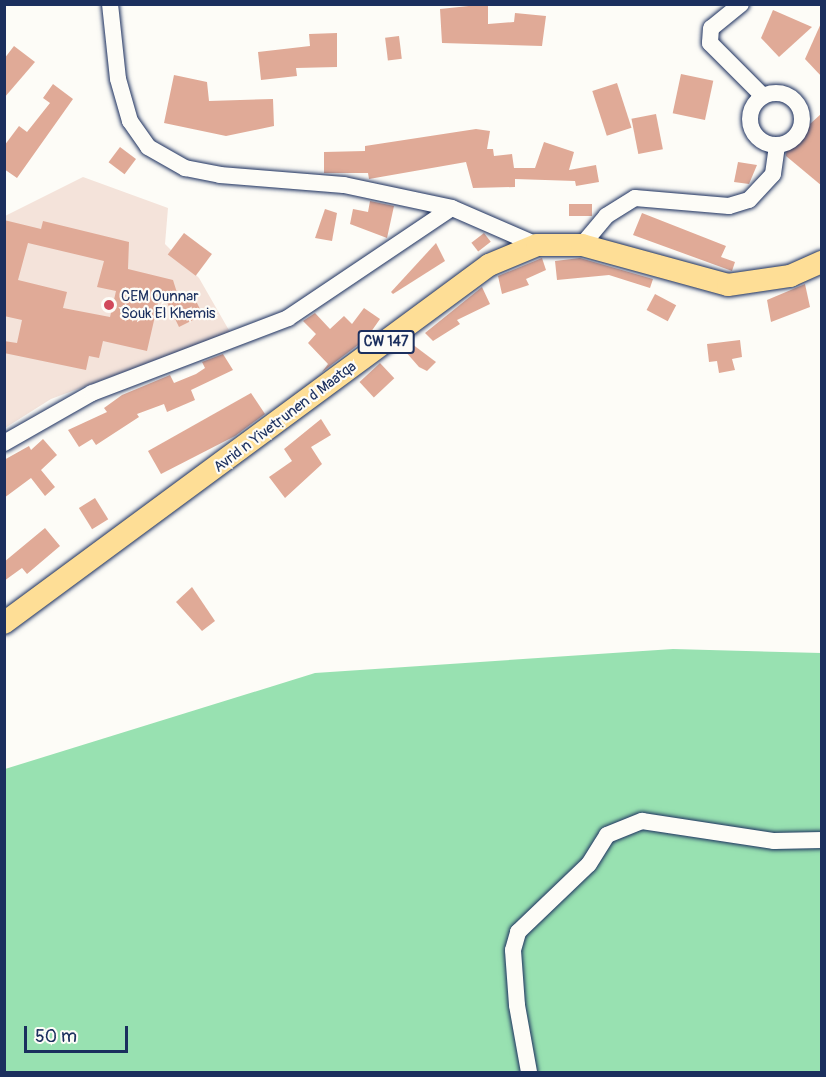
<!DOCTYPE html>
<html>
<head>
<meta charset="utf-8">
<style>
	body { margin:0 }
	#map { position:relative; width:826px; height:1077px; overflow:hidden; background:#fdfcf7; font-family:Pangolin,sans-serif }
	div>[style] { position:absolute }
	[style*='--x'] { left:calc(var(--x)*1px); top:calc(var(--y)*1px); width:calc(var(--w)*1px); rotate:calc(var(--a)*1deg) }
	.built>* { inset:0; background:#f4e3da }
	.green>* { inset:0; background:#98e1b1 }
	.building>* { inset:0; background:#e0aa97; transform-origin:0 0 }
	.roads { filter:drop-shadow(0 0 2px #1b2f5e) drop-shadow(0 0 2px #1b2f5e) }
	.minor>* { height:16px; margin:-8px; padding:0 8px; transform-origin:8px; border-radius:8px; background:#fdfcf7 }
	.minor>.ring { margin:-8px; padding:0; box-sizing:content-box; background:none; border:16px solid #fdfcf7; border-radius:50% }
	.major>* { height:22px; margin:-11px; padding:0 11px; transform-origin:11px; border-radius:11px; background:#fede96 }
	.dots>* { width:16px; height:16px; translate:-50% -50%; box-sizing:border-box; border:3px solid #fdfcf7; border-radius:50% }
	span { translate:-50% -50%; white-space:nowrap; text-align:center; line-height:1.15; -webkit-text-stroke:4.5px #fdfcf7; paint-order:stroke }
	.shield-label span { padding:2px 4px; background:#fdfcf7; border:2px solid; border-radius:4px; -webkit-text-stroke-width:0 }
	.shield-label { font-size:14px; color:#1b2f5e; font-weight:700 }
	.poi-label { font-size:15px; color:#1b2f5e }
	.left { translate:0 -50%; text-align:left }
	.street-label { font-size:15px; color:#1b2f5e }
	.frame { position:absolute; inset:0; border:6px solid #1b2f5e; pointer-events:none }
	.scale { position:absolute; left:24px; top:1026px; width:104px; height:27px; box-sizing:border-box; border:3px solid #1b2f5e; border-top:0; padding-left:8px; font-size:18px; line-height:21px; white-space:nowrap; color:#1b2f5e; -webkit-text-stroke:4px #fdfcf7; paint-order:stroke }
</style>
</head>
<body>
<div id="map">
	<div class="built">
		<i style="clip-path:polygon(83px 177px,168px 208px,165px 244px,199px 278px,230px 332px,51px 399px,5px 428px,5px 216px)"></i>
	</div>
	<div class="green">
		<i style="clip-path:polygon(673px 649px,821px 653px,821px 1072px,5px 1072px,5px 769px,315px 673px)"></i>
	</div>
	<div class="building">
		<i style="clip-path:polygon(488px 4px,488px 24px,514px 22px,515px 13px,546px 16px,542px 46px,442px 43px,440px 9px)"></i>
		<i style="clip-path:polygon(773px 10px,812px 27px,779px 57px,761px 38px)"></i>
		<i style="clip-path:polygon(822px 21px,822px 77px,805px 59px)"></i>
		<i style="clip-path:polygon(337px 33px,337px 67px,296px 68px,297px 76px,261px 80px,258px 52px,310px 46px,309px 34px)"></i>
		<i style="left:399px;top:36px;width:23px;height:14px;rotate:83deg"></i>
		<i style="clip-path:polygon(14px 46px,35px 62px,4px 98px,4px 59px)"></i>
		<i style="left:681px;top:74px;width:33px;height:40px;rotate:12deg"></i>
		<i style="clip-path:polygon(174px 75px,207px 82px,209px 101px,273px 99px,274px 126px,226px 136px,164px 123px)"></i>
		<i style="left:617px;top:83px;width:47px;height:26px;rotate:72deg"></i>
		<i style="clip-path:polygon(53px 84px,73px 99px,17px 178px,4px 169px,4px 146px,19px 126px,27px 132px,50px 103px,43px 98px)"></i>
		<i style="clip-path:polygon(822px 113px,822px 186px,786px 156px,787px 145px)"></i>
		<i style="left:656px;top:114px;width:36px;height:25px;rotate:79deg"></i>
		<i style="clip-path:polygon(476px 129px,490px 131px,487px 149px,493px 149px,494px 156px,512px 154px,514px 168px,535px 168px,544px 142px,574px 152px,569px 170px,596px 165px,599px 182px,576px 186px,575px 181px,515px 179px,515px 187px,473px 188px,466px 162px,369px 179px,368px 173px,324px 173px,324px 152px,365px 151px,365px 146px)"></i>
		<i style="left:120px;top:147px;width:20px;height:19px;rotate:37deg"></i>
		<i style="clip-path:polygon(738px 162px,757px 165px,749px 184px,734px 182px)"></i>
		<i style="clip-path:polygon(370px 201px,394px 206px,387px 238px,350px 224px,353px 209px,368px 212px)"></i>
		<i style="left:592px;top:204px;width:12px;height:23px;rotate:90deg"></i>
		<i style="clip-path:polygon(325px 209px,337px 213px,332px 241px,315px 238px)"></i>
		<i style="clip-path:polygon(642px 213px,726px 246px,721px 257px,735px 262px,732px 271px,633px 235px)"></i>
		<i style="clip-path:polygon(evenodd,4px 220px,41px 229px,43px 221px,129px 242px,128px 269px,173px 280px,179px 299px,192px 293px,203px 315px,179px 327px,161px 290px,147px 351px,103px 341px,99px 358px,89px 356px,86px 370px,4px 353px,4px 341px,17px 343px,22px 320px,4px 316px,4px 220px,28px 243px,104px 261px,97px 287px,116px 291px,110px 317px,63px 308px,67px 292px,18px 280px,28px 243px)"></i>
		<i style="left:184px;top:233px;width:35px;height:27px;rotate:37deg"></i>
		<i style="left:484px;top:233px;width:11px;height:16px;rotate:52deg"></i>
		<i style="clip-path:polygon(436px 243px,445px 261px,393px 294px,391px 292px)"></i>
		<i style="clip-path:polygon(542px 258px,546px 270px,526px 279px,529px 285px,502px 294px,498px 276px)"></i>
		<i style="clip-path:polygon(580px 258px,653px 279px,650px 288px,609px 275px,557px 280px,555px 261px)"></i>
		<i style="clip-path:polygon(805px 284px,810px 307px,771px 322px,767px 300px)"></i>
		<i style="clip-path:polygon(482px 287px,490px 304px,457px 320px,460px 324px,433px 341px,425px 333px)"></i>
		<i style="left:655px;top:294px;width:24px;height:18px;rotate:28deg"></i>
		<i style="clip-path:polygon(364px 308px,380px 319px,366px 339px,322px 372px,328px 364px,308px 343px,316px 334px,303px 321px,315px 313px,330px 329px,344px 316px,352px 324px)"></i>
		<i style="clip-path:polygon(740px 340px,742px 357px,732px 359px,735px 370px,719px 373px,717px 361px,709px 362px,707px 344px)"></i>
		<i style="clip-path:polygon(408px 341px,436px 362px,427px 371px,419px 367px,405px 351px)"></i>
		<i style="clip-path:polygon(223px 354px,233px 370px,191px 390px,195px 400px,167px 412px,164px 404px,137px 414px,139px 417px,96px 445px,92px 439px,79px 447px,68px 430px,107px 412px,104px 408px,122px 395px,170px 375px,174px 383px,196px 374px,205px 368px,202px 362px)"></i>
		<i style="left:380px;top:363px;width:21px;height:28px;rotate:47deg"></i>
		<i style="clip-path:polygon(251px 393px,265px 414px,235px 436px,161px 474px,148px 451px)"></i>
		<i style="clip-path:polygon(321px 419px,331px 435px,311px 447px,322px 464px,285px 498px,269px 477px,292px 461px,284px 449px)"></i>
		<i style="clip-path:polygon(43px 439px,57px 455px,41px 470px,55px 487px,45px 496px,31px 478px,4px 498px,4px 460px,29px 446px,31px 450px)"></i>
		<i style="left:95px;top:498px;width:25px;height:19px;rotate:58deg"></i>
		<i style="clip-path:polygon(45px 528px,60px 546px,27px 574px,22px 568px,4px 581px,4px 562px)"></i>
		<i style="clip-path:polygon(192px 587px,215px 621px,202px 631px,176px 602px)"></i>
	</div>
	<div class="roads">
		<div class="minor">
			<i style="--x:110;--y:4;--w:75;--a:83.9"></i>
			<i style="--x:118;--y:79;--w:44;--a:74.1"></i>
			<i style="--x:130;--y:121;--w:32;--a:55"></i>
			<i style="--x:148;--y:147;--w:43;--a:29.6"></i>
			<i style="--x:185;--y:168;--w:36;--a:11"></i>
			<i style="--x:220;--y:175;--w:124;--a:4.6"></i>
			<i style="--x:344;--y:185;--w:110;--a:12"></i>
			<i style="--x:452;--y:208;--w:93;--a:23.5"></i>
			<i style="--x:741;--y:4;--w:38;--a:141"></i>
			<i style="--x:711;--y:28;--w:15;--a:94"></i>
			<i style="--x:710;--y:43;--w:75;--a:45"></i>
			<i class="ring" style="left:750px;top:93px;width:36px;height:36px"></i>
			<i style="--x:582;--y:245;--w:38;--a:-50"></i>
			<i style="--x:606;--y:216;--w:34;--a:-32"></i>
			<i style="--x:635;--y:198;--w:94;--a:4.9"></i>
			<i style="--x:729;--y:206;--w:21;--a:-17"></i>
			<i style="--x:749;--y:200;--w:35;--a:-47"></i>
			<i style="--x:773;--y:174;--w:29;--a:-82"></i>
			<i style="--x:4;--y:443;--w:101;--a:-29.6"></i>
			<i style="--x:92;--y:393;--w:210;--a:-20.9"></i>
			<i style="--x:288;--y:318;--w:197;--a:-33.9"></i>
			<i style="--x:529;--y:1072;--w:68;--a:-100.2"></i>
			<i style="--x:517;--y:1005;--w:55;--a:-94.2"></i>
			<i style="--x:513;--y:950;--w:19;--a:-74"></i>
			<i style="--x:518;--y:932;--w:98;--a:-43.8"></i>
			<i style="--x:589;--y:864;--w:34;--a:-58"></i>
			<i style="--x:607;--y:835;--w:38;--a:-22"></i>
			<i style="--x:642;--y:821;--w:134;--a:8.6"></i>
			<i style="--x:774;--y:841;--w:48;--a:-1.2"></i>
		</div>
		<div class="major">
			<i style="--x:4;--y:623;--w:603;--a:-36.43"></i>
			<i style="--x:489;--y:265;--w:52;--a:-22.6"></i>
			<i style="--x:537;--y:245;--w:45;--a:0"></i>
			<i style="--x:582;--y:245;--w:151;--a:15.3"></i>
			<i style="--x:728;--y:285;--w:63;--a:-8.3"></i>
			<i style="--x:790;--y:276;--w:35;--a:-24"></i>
		</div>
	</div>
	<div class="dots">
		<i style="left:109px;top:305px;background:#d1495b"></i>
	</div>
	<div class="shield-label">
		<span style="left:386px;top:342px">CW 147</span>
	</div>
	<div class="poi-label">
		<span class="left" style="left:121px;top:305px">CEM Ounnar<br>Souk El Khemis</span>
	</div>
	<div class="street-label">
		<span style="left:285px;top:417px;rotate:-37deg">Avrid n Yivetṛunen d Maatqa</span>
	</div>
	<div class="frame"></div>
	<div class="scale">50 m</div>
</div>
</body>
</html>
